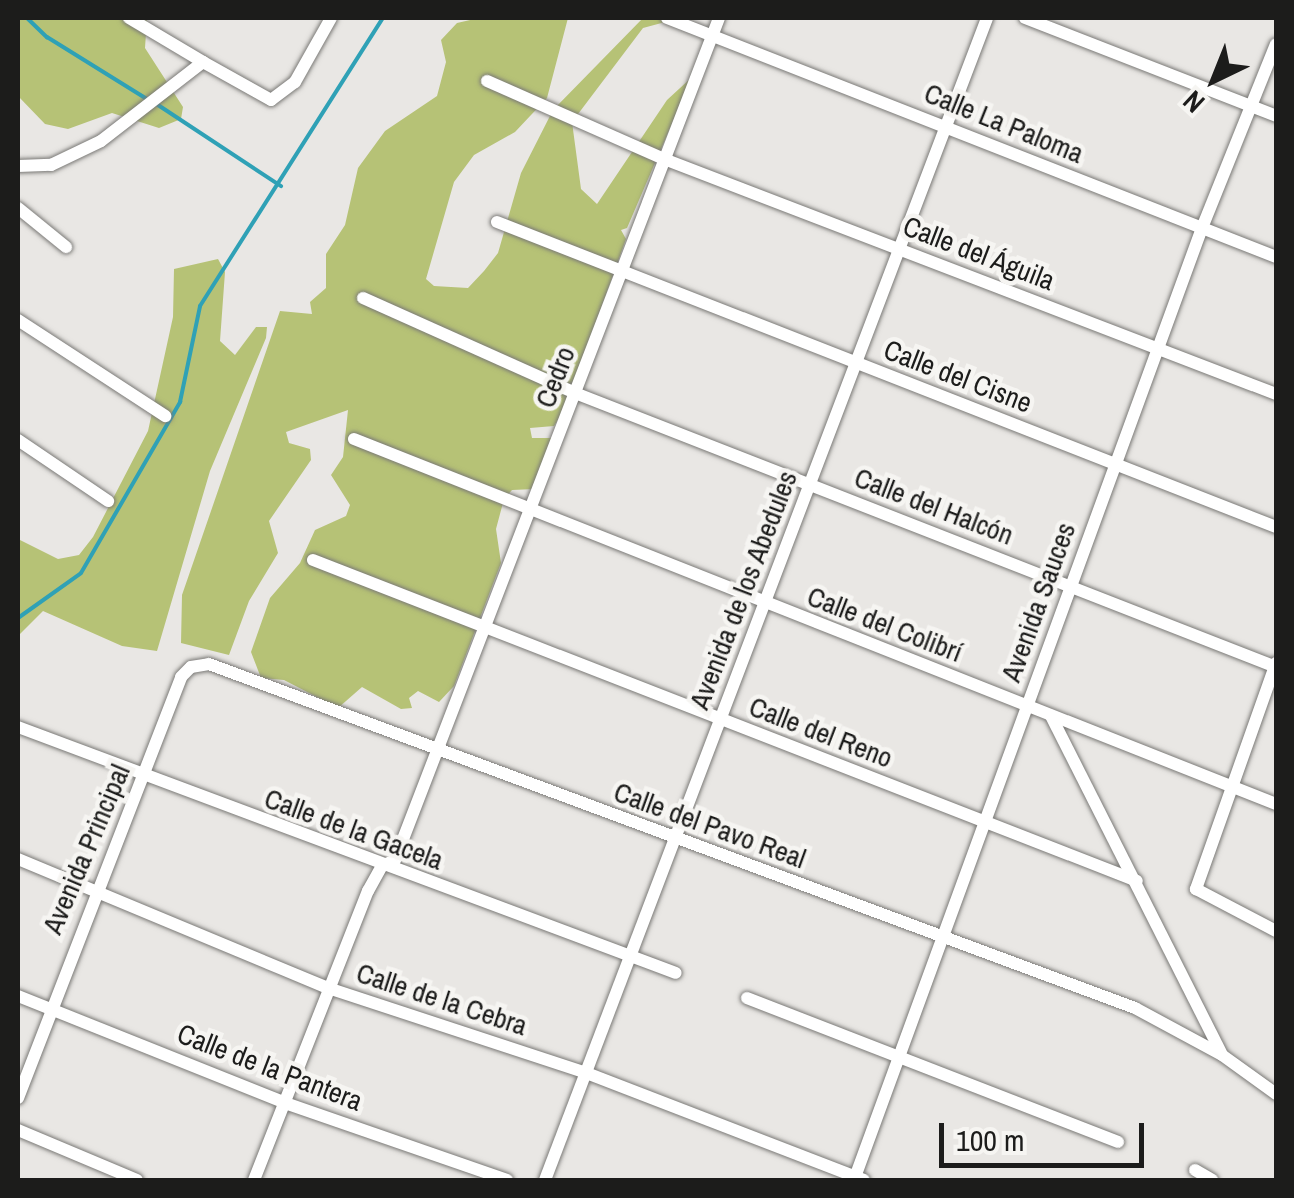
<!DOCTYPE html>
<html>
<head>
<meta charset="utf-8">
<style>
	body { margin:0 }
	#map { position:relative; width:1294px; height:1198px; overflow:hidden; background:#e9e7e4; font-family:"Archivo Narrow",sans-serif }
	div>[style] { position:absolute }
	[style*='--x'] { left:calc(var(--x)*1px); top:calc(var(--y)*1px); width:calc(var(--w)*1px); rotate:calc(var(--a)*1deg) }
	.green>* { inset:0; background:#b6c276 }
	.stream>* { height:4px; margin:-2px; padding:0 2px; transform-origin:2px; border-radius:2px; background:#2fa1b6 }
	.roads { filter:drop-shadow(0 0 2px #7a7976) drop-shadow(0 0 2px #7a7976) }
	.street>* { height:12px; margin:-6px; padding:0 6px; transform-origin:6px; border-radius:6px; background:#fff }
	span { translate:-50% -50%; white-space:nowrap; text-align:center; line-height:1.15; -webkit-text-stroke:9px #f6f5f2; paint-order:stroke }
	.street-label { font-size:28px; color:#1c1c1b }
	.frame { position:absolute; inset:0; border:20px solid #1c1c1b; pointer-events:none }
	.north { position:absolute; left:1164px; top:30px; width:100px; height:100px; -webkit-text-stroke:8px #f6f5f2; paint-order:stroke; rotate:223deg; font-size:28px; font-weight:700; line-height:40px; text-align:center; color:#1c1c1b }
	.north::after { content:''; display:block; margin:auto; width:35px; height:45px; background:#1c1c1b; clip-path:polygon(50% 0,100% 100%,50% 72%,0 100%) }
	.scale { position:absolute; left:939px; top:1123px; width:205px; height:45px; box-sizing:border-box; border:5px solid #1c1c1b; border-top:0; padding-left:12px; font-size:30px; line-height:35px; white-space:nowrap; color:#1c1c1b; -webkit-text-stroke:8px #f6f5f2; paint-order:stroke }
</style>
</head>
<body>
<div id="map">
	<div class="green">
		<i style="clip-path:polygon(18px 18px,147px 18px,145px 48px,183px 107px,181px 119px,159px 128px,112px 113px,68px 129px,45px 124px,18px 96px)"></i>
		<i style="clip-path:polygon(479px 18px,568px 18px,547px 98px,515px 132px,474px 155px,454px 182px,426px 279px,434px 286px,468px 288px,484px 271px,498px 253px,521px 173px,553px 110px,643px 18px,680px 18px,643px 28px,572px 122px,581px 189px,597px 204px,667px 100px,692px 77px,627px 228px,621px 230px,626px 239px,565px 408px,554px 426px,530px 428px,532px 438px,553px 438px,535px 489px,512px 490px,504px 499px,496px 529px,501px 563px,454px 686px,439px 702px,418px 691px,409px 698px,412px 708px,401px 709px,362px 687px,338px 708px,284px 680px,261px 678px,251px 652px,270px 598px,300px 563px,315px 530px,346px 516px,350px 505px,331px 475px,343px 457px,348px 410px,286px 432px,289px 443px,310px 449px,311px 460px,269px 521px,278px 553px,249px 601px,229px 655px,181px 643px,182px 595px,280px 311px,312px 314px,310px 302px,326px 288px,326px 254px,345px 225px,358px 168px,385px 131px,437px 96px,446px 62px,441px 40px,457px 23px)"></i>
		<i style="clip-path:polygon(218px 259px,225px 272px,220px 341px,235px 355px,256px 327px,267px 327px,266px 338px,210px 471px,157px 651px,122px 646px,43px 611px,18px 636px,18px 539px,58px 559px,79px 555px,93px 537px,148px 431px,173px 317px,174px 269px)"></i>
	</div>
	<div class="stream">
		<i style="--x:27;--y:18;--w:28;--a:44"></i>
		<i style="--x:47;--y:37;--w:118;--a:31.8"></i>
		<i style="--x:155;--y:103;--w:151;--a:33.4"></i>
		<i style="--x:18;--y:618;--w:77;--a:-35.5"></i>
		<i style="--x:81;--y:573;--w:198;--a:-59.9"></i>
		<i style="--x:180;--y:402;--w:98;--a:-78.2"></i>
		<i style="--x:200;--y:306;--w:341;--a:-57.6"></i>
	</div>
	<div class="roads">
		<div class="street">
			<i style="--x:129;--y:18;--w:86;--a:30.7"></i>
			<i style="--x:667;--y:18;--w:654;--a:21.43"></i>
			<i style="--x:1025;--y:18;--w:269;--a:21.3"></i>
			<i style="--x:487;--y:81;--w:193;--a:23.8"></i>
			<i style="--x:664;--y:159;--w:656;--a:21.01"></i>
			<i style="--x:18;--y:166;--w:33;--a:-2"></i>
			<i style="--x:51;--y:165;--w:55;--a:-25.6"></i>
			<i style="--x:101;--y:141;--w:129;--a:-37.8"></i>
			<i style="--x:203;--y:62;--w:78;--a:29.2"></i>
			<i style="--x:271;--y:100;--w:30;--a:-37"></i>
			<i style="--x:295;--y:82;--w:73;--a:-60.6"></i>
			<i style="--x:18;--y:208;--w:62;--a:39.1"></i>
			<i style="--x:497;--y:222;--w:837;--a:21.38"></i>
			<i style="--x:363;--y:298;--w:232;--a:24.1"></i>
			<i style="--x:575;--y:393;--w:753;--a:21.35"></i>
			<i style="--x:18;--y:320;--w:176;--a:33.1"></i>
			<i style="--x:354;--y:439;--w:992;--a:21.6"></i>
			<i style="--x:18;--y:440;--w:109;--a:34.1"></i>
			<i style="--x:313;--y:560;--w:884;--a:21.28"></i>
			<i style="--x:1276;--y:663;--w:240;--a:109.5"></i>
			<i style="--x:1196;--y:889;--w:90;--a:27.7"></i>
			<i style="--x:1051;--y:716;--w:377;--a:63.2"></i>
			<i style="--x:18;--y:727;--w:702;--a:20.5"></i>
			<i style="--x:18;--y:859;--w:336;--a:22.6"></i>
			<i style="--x:328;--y:988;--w:269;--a:18.2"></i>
			<i style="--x:584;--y:1072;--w:300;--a:21.1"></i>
			<i style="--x:18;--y:996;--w:288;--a:21.8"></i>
			<i style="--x:285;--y:1103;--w:235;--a:19.1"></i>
			<i style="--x:747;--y:998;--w:398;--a:21.2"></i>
			<i style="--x:18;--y:1098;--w:451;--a:-68.8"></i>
			<i style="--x:181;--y:677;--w:14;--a:-45"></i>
			<i style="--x:191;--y:667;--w:18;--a:-9"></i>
			<i style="--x:209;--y:664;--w:988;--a:20.38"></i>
			<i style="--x:1135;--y:1008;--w:99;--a:28.4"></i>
			<i style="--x:1222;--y:1055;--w:67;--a:35.8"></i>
			<i style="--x:18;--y:1130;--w:129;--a:22.8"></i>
			<i style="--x:1195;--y:1170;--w:20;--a:30"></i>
			<i style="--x:254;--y:1180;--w:311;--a:-68.5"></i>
			<i style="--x:368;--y:891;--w:29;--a:-61"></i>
			<i style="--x:382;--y:866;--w:14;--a:-25"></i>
			<i style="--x:395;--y:860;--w:902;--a:-68.95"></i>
			<i style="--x:545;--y:1180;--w:1243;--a:-69.17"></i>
			<i style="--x:854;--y:1180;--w:1014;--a:-69.92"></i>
			<i style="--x:1202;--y:228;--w:198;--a:-68.1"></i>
		</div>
	</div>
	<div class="street-label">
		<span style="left:1004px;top:123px;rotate:22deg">Calle La Paloma</span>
		<span style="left:979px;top:253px;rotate:21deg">Calle del Águila</span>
		<span style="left:958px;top:376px;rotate:21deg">Calle del Cisne</span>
		<span style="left:555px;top:377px;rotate:-69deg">Cedro</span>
		<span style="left:934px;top:506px;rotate:21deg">Calle del Halcón</span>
		<span style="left:743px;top:590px;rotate:-69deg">Avenida de los Abedules</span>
		<span style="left:1038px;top:602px;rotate:-70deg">Avenida Sauces</span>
		<span style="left:885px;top:624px;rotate:21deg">Calle del Colibrí</span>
		<span style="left:821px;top:732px;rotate:21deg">Calle del Reno</span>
		<span style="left:710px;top:825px;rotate:20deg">Calle del Pavo Real</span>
		<span style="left:354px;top:829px;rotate:20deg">Calle de la Gacela</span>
		<span style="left:86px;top:849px;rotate:-67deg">Avenida Principal</span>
		<span style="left:442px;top:999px;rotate:18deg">Calle de la Cebra</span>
		<span style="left:270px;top:1067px;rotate:21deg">Calle de la Pantera</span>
	</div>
	<div class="frame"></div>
	<div class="north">N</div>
	<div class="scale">100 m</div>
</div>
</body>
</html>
